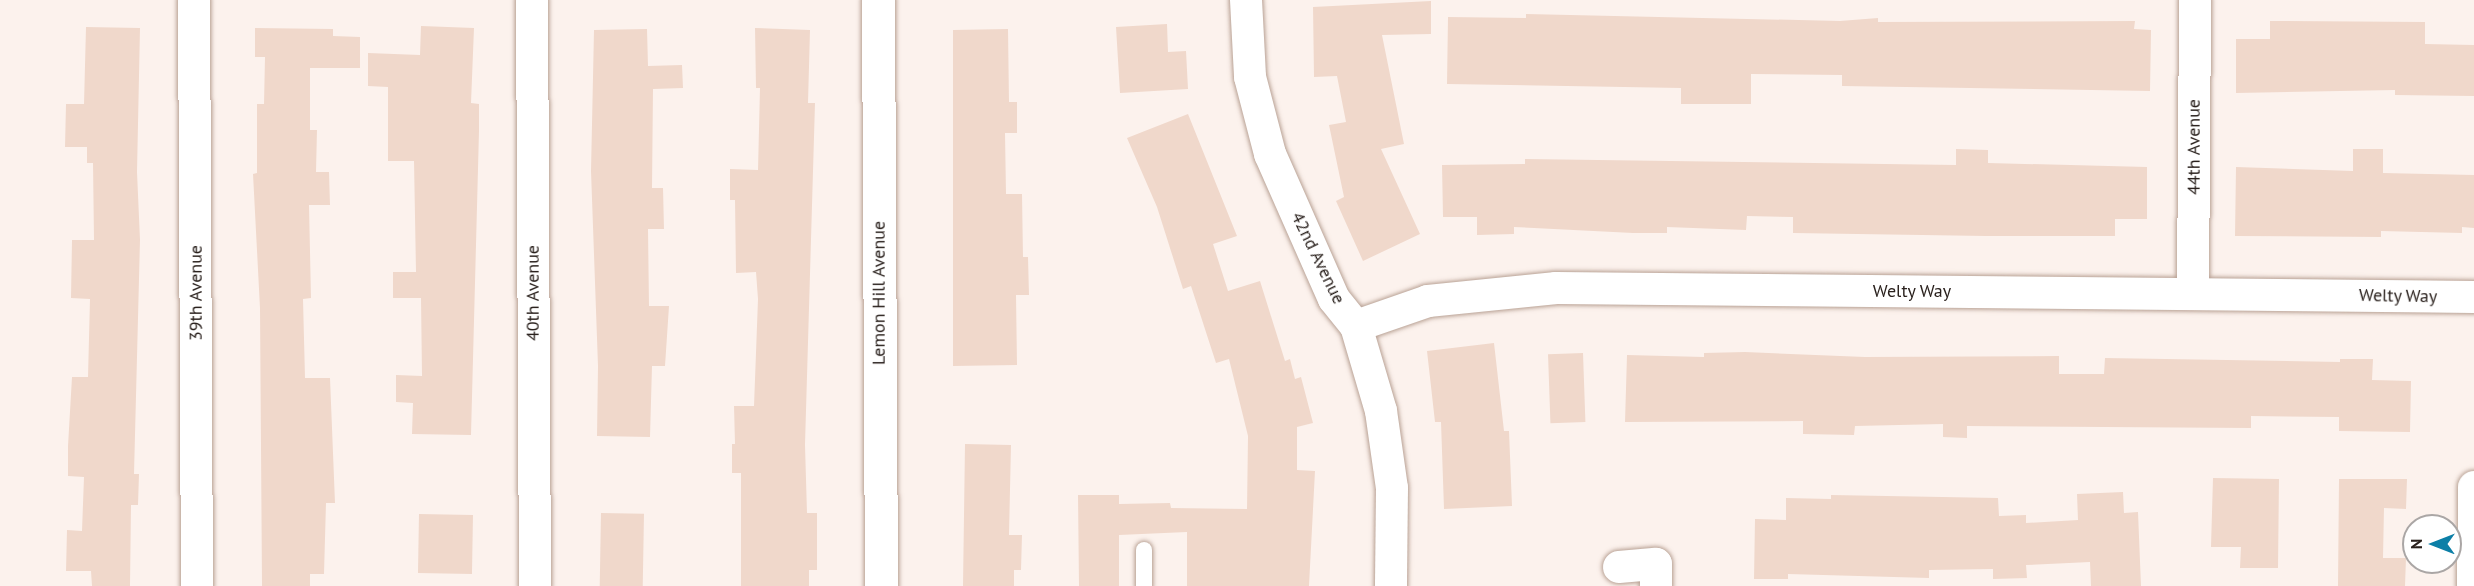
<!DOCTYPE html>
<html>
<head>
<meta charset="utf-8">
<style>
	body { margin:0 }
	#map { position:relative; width:2474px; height:586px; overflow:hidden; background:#fcf2ed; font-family:"PT Sans",sans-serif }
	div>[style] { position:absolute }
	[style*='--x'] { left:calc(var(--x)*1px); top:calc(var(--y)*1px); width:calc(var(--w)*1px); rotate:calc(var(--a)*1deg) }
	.building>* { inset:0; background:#f0d8cb; transform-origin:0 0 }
	.roads { filter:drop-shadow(0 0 2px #b9a295) drop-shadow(0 0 2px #b9a295) }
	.service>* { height:16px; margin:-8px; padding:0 8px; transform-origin:8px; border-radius:8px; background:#fff }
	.minor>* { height:32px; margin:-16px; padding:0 16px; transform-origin:16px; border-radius:16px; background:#fff }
	.tertiary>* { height:33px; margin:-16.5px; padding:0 16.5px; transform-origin:16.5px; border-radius:16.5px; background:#fff }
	span { translate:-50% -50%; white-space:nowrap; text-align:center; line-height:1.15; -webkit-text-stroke:6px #fff; paint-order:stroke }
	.street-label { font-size:18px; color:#2a211d }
	.north { position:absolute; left:2402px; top:514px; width:60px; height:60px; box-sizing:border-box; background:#fff; border:2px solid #aaa6a5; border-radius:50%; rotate:270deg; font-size:16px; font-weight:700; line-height:24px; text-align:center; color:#2a211d }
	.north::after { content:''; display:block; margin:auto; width:21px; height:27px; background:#0c7fa7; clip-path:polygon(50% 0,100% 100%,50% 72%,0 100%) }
</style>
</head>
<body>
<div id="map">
	<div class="building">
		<i style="clip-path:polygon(1431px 1px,1431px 34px,1382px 35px,1404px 144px,1381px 149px,1420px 234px,1363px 261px,1336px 201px,1344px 197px,1329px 125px,1346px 122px,1337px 76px,1314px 77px,1313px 7px)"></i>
		<i style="clip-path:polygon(1526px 14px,1840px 21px,1878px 18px,1878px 22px,2135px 21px,2134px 29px,2151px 30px,2150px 91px,1842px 86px,1842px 75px,1751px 74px,1751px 104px,1681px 104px,1681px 88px,1447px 84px,1448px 17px,1526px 18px)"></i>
		<i style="clip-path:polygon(2270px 21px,2425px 22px,2425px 44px,2474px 45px,2474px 96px,2395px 95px,2395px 90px,2236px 93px,2236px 39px,2270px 39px)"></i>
		<i style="clip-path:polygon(1167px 24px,1168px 52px,1186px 51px,1188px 89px,1120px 93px,1116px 27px)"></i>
		<i style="clip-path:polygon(421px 26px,474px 28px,471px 103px,479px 104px,479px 131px,471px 435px,412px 434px,413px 403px,396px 402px,396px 375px,422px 376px,421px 298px,393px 298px,393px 272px,416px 272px,414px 161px,388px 161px,388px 87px,368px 86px,368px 53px,420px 55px)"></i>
		<i style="clip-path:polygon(86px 27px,140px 28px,137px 172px,140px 240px,134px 474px,139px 474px,138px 505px,131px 505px,130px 586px,92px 586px,91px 571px,66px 571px,67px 530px,82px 531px,84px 477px,68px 476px,68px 446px,72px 377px,88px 377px,90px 299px,71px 298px,72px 240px,94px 240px,93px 163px,87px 163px,87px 147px,65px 147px,66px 104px,84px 104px)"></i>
		<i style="clip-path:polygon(255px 28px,333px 29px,333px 36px,360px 37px,360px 68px,310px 68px,310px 130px,317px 130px,316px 172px,329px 172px,330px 205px,309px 205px,311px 298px,303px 299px,305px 378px,330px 378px,335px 503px,326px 503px,324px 574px,310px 574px,310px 586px,262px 586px,260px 308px,253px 174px,257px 173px,257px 104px,264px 104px,265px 57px,255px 57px)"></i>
		<i style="clip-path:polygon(755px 28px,810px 30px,808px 103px,815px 103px,805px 445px,807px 513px,817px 513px,817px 570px,809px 570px,809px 586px,741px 586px,741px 473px,732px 473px,732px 444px,735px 444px,734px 406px,754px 406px,758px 299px,756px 272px,736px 273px,735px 200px,730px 200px,730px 169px,758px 170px,760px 88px,756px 88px)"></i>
		<i style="clip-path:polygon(647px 29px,648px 66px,682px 65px,683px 88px,653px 89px,652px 188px,663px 188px,664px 229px,648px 229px,649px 306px,669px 306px,665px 366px,652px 366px,650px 437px,597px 436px,598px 366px,591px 171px,594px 30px)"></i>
		<i style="clip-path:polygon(1008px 29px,1009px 102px,1017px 102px,1017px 133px,1005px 133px,1006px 194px,1022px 194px,1023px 257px,1028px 257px,1029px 295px,1016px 295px,1017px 365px,953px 366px,953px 30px)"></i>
		<i style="clip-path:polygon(1188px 114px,1237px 236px,1213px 244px,1228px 291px,1260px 281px,1285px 361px,1290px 359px,1295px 379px,1301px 377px,1313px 423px,1297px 427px,1297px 470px,1315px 471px,1309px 586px,1187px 586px,1187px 532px,1119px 535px,1119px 586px,1079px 586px,1078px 495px,1119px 495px,1119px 504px,1170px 503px,1171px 508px,1247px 509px,1248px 436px,1229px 359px,1216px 363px,1191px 286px,1183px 289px,1157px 207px,1127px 138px)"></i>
		<i style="clip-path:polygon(1956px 149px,1988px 150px,1988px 163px,2147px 167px,2147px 219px,2115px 219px,2115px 236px,1986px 236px,1793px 233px,1793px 217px,1747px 216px,1746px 230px,1667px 227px,1667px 233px,1633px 233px,1514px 227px,1514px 234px,1477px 235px,1477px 217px,1443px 217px,1442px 165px,1525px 164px,1525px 159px,1956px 165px)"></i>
		<i style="clip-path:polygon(2353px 149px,2383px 149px,2383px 173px,2474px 175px,2474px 228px,2462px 227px,2462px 233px,2381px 231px,2381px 237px,2235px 236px,2236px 167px,2353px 171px)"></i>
		<i style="clip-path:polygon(1494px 343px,1504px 431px,1509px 431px,1512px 506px,1444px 509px,1441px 422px,1435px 422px,1427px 351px)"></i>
		<i style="clip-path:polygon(1745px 352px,1865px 357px,2059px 356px,2059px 374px,2104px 374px,2105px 358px,2340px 362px,2340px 359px,2373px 359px,2372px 380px,2411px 381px,2410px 432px,2339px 431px,2339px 417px,2251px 416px,2251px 428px,1967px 426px,1967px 438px,1943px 437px,1943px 424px,1855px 426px,1854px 435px,1803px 434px,1803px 421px,1625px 422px,1627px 355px,1704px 357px,1704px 353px)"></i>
		<i style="left:1583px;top:353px;width:69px;height:35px;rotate:88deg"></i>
		<i style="clip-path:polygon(965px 444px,1011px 445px,1009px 535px,1022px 535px,1021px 570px,1014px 570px,1014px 586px,963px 586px)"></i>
		<i style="clip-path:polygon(2213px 478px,2279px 479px,2278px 568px,2240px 568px,2241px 547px,2211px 547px)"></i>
		<i style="clip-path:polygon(2339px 479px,2407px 479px,2406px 509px,2384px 508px,2383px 558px,2406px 558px,2405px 586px,2338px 586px)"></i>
		<i style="clip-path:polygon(2123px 492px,2124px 513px,2138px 512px,2141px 586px,2091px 586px,2090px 562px,2026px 565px,2027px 578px,1993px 579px,1993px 569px,1929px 570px,1929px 578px,1788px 574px,1788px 579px,1754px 579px,1755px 519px,1786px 520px,1786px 498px,1831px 499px,1831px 495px,1998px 498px,1999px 516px,2026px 515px,2026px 523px,2078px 520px,2077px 494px)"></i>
		<i style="left:601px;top:513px;width:43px;height:73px;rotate:1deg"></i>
		<i style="left:419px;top:514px;width:54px;height:59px;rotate:1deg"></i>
	</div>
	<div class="roads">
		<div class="service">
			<i style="--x:1144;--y:550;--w:36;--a:90"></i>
		</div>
		<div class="minor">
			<i style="--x:194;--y:0;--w:586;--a:89.71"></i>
			<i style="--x:532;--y:0;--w:586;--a:89.71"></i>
			<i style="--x:1246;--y:0;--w:77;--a:87"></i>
			<i style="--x:1250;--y:77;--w:80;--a:75.4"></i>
			<i style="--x:1270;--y:154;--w:158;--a:66.2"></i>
			<i style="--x:1334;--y:299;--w:35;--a:51"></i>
			<i style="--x:1356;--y:326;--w:89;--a:73.6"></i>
			<i style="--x:1381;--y:411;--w:78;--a:81.9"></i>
			<i style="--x:1392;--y:488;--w:98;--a:90.6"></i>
			<i style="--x:2193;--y:293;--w:293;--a:-89.6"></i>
			<i style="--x:1356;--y:326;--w:76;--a:-19.1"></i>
			<i style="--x:1428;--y:301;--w:129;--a:-5.8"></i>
			<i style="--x:1556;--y:288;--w:918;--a:0.56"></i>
			<i style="--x:1619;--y:567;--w:37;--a:-5"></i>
			<i style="--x:1656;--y:564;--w:22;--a:90"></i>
			<i style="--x:2473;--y:586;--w:99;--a:-89.4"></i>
		</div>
		<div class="tertiary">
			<i style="--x:878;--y:0;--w:586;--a:89.71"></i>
		</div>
	</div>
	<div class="street-label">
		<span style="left:2194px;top:147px;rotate:-90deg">44th Avenue</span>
		<span style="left:1318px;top:258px;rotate:64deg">42nd Avenue</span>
		<span style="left:1912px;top:291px">Welty Way</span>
		<span style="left:196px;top:293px;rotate:-90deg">39th Avenue</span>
		<span style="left:533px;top:293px;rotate:-90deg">40th Avenue</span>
		<span style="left:879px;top:293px;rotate:-90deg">Lemon Hill Avenue</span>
		<span style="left:2398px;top:296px;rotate:1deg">Welty Way</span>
	</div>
	<div class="north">N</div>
</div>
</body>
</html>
